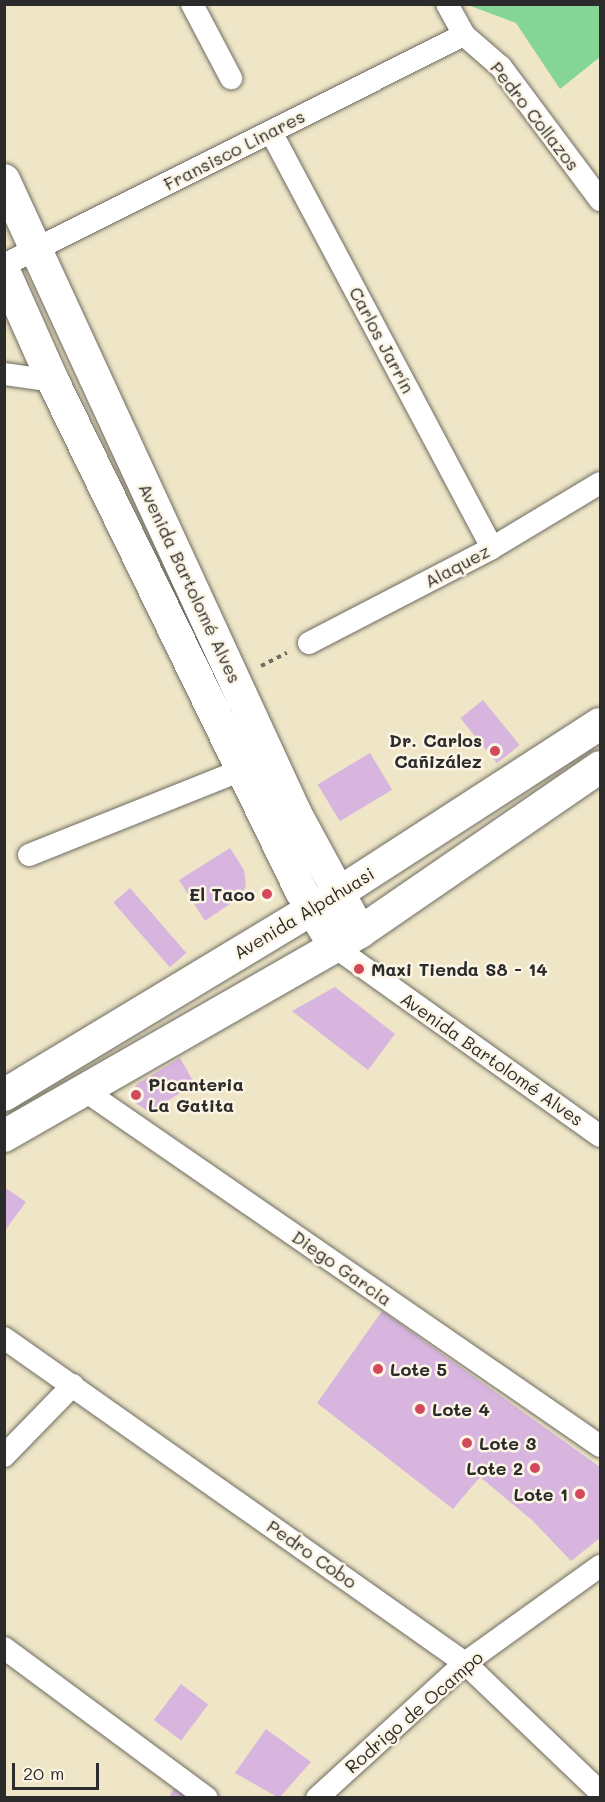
<!DOCTYPE html>
<html>
<head>
<meta charset="utf-8">
<style>
	body { margin:0 }
	#map { position:relative; width:605px; height:1802px; overflow:hidden; background:#eee6c7; font-family:Mali,sans-serif }
	div>[style] { position:absolute }
	[style*='--x'] { left:calc(var(--x)*1px); top:calc(var(--y)*1px); width:calc(var(--w)*1px); rotate:calc(var(--a)*1deg) }
	.green>* { inset:0; background:#84d596 }
	.building>* { inset:0; background:#d7b5de; transform-origin:0 0 }
	.path>* { height:4px; margin-top:-2px; transform-origin:0; background:repeating-linear-gradient(90deg,#6f6c62 0 4.5px,transparent 0 9px) }
	.roads { filter:drop-shadow(0 0 2px #6f6c62) drop-shadow(0 0 2px #6f6c62) }
	.minor>* { height:22px; margin:-11px; padding:0 11px; transform-origin:11px; border-radius:11px; background:#fff }
	.secondary>* { height:32px; margin:-16px; padding:0 16px; transform-origin:16px; border-radius:16px; background:#fff }
	.dots>* { width:16px; height:16px; translate:-50% -50%; box-sizing:border-box; border:3px solid #fcf5e5; border-radius:50% }
	span { translate:-50% -50%; white-space:nowrap; text-align:center; line-height:1.15; -webkit-text-stroke:5px #fcf5e5; paint-order:stroke }
	.street-label { font-size:18px; color:#2b2b2b }
	.poi-label { font-size:18px; color:#2b2b2b; font-weight:700 }
	.right { translate:-100% -50%; text-align:right }
	.left { translate:0 -50%; text-align:left }
	.frame { position:absolute; inset:0; border:6px solid #2b2b2b; pointer-events:none }
	.scale { position:absolute; left:12px; top:1763px; width:87px; height:27px; box-sizing:border-box; border:3px solid #2b2b2b; border-top:0; padding-left:8px; font-size:18px; line-height:21px; white-space:nowrap; color:#2b2b2b; -webkit-text-stroke:4px #fcf5e5; paint-order:stroke }
</style>
</head>
<body>
<div id="map">
	<div class="green">
		<i style="clip-path:polygon(468px 5px,600px 5px,600px 57px,560px 89px,516px 23px)"></i>
	</div>
	<div class="building">
		<i style="left:483px;top:700px;width:58px;height:29px;rotate:51deg"></i>
		<i style="left:370px;top:753px;width:43px;height:61px;rotate:59deg"></i>
		<i style="clip-path:polygon(230px 848px,244px 870px,246px 886px,240px 897px,205px 921px,179px 880px)"></i>
		<i style="left:130px;top:888px;width:86px;height:22px;rotate:49deg"></i>
		<i style="clip-path:polygon(335px 987px,395px 1034px,368px 1070px,292px 1011px)"></i>
		<i style="clip-path:polygon(180px 1058px,195px 1084px,149px 1112px,133px 1101px,132px 1092px,137px 1084px)"></i>
		<i style="clip-path:polygon(4px 1187px,26px 1202px,6px 1229px,4px 1228px)"></i>
		<i style="clip-path:polygon(382px 1311px,600px 1467px,600px 1538px,571px 1561px,533px 1521px,480px 1477px,453px 1509px,317px 1403px)"></i>
		<i style="left:181px;top:1684px;width:34px;height:45px;rotate:37deg"></i>
		<i style="clip-path:polygon(266px 1729px,311px 1762px,279px 1798px,235px 1773px)"></i>
		<i style="clip-path:polygon(178px 1783px,198px 1798px,168px 1798px)"></i>
	</div>
	<div class="path">
		<i style="--x:261;--y:666;--w:29;--a:-27"></i>
	</div>
	<div class="roads">
		<div class="minor">
			<i style="--x:192;--y:4;--w:84;--a:62.2"></i>
			<i style="--x:447;--y:4;--w:35;--a:61"></i>
			<i style="--x:464;--y:35;--w:49;--a:40.9"></i>
			<i style="--x:501;--y:67;--w:166;--a:53.3"></i>
			<i style="--x:271;--y:132;--w:471;--a:62"></i>
			<i style="--x:4;--y:265;--w:514;--a:-26.57"></i>
			<i style="--x:4;--y:374;--w:49;--a:8.1"></i>
			<i style="--x:309;--y:643;--w:206;--a:-27.4"></i>
			<i style="--x:492;--y:548;--w:126;--a:-31"></i>
			<i style="--x:29;--y:855;--w:229;--a:-21.8"></i>
			<i style="--x:335;--y:947;--w:325;--a:35.5"></i>
			<i style="--x:84;--y:1090;--w:627;--a:34.6"></i>
			<i style="--x:4;--y:1338;--w:564;--a:35.18"></i>
			<i style="--x:465;--y:1663;--w:187;--a:43.7"></i>
			<i style="--x:4;--y:1456;--w:99;--a:-45.8"></i>
			<i style="--x:4;--y:1648;--w:252;--a:36.5"></i>
			<i style="--x:317;--y:1798;--w:200;--a:-42.4"></i>
			<i style="--x:465;--y:1663;--w:166;--a:-35.7"></i>
		</div>
		<div class="secondary">
			<i style="--x:4;--y:180;--w:698;--a:65.27"></i>
			<i style="--x:296;--y:814;--w:134;--a:61.5"></i>
			<i style="--x:4;--y:271;--w:120;--a:66"></i>
			<i style="--x:53;--y:381;--w:567;--a:64.07"></i>
			<i style="--x:301;--y:891;--w:66;--a:58.7"></i>
			<i style="--x:4;--y:1095;--w:389;--a:-31.1"></i>
			<i style="--x:337;--y:894;--w:313;--a:-32.9"></i>
			<i style="--x:4;--y:1136;--w:410;--a:-29.8"></i>
			<i style="--x:360;--y:932;--w:291;--a:-34.5"></i>
		</div>
	</div>
	<div class="dots">
		<i style="left:495px;top:751px;background:#d1495b"></i>
		<i style="left:267px;top:894px;background:#d1495b"></i>
		<i style="left:359px;top:969px;background:#d1495b"></i>
		<i style="left:136px;top:1095px;background:#d1495b"></i>
		<i style="left:378px;top:1369px;background:#d1495b"></i>
		<i style="left:420px;top:1409px;background:#d1495b"></i>
		<i style="left:467px;top:1443px;background:#d1495b"></i>
		<i style="left:535px;top:1468px;background:#d1495b"></i>
		<i style="left:580px;top:1494px;background:#d1495b"></i>
	</div>
	<div class="street-label">
		<span style="left:535px;top:116px;rotate:52deg">Pedro Collazos</span>
		<span style="left:234px;top:150px;rotate:-27deg">Fransisco Linares</span>
		<span style="left:382px;top:340px;rotate:62deg">Carlos Jarrín</span>
		<span style="left:457px;top:566px;rotate:-28deg">Alaquez</span>
		<span style="left:190px;top:583px;rotate:65deg">Avenida Bartolomé Alves</span>
		<span style="left:304px;top:913px;rotate:-31deg">Avenida Alpahuasi</span>
		<span style="left:492px;top:1059px;rotate:35deg">Avenida Bartolomé Alves</span>
		<span style="left:342px;top:1268px;rotate:35deg">Diego Garcia</span>
		<span style="left:312px;top:1554px;rotate:35deg">Pedro Cobo</span>
		<span style="left:414px;top:1712px;rotate:-41deg">Rodrigo de Ocampo</span>
	</div>
	<div class="poi-label">
		<span class="right" style="left:482px;top:751px">Dr. Carlos<br>Cañizález</span>
		<span class="right" style="left:255px;top:894px">El Taco</span>
		<span class="left" style="left:371px;top:969px">Maxi Tienda S8 - 14</span>
		<span class="left" style="left:148px;top:1095px">Picanteria<br>La Gatita</span>
		<span class="left" style="left:390px;top:1369px">Lote 5</span>
		<span class="left" style="left:432px;top:1409px">Lote 4</span>
		<span class="left" style="left:479px;top:1443px">Lote 3</span>
		<span class="right" style="left:523px;top:1468px">Lote 2</span>
		<span class="right" style="left:568px;top:1494px">Lote 1</span>
	</div>
	<div class="frame"></div>
	<div class="scale">20 m</div>
</div>
</body>
</html>
